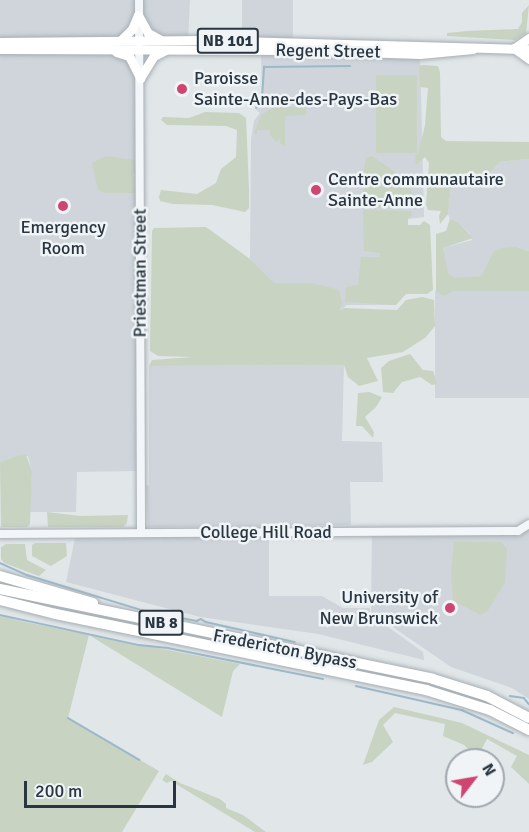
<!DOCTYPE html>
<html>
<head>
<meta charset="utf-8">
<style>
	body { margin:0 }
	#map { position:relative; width:529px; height:832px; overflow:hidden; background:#e1e6e9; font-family:Signika,sans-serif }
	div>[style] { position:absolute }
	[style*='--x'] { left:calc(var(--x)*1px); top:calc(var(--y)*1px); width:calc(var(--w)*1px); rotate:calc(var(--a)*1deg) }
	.built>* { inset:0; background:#cfd5db; transform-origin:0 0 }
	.green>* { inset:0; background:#c9d3c2; transform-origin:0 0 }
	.stream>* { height:1.5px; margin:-0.75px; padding:0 0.75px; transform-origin:0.75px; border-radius:0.75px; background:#9bb9ca }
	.roads { filter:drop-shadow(0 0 2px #a6aeb3) drop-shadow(0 0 2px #a6aeb3) }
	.minor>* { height:8px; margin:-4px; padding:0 4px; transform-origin:4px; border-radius:4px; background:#f3f6f8 }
	.major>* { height:9px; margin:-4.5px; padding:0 4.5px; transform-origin:4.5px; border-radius:4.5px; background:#fff }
	.highway>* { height:10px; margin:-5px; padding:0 5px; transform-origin:5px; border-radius:5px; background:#fff }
	.dots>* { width:16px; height:16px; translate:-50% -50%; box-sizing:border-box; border:3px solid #f0f4f7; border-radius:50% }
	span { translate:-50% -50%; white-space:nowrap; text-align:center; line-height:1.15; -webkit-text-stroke:5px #f0f4f7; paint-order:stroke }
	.shield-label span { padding:2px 4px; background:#f0f4f7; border:2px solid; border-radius:4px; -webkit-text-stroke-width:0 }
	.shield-label { font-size:16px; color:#293641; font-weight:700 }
	.street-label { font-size:18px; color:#293641 }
	.poi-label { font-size:18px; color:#293641 }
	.left { translate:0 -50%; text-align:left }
	.right { translate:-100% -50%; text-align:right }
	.north { position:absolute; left:445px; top:748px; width:60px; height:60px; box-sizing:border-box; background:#f0f4f7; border:2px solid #a0a8ae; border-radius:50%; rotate:59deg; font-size:16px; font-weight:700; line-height:24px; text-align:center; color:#293641 }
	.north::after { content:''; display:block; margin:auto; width:21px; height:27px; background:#cf4571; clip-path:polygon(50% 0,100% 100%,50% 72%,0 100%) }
	.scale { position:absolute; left:24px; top:781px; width:152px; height:27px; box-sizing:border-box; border:3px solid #293641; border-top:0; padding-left:8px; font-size:18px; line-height:21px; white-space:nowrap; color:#293641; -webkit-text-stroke:4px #f0f4f7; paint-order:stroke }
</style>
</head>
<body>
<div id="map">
	<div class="built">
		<i style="clip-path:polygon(0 0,190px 0,188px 42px,167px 41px,143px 27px,121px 40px,0 42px)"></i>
		<i style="left:242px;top:0;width:51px;height:41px"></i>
		<i style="clip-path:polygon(0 49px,111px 49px,136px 66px,141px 471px,77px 472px,76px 512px,30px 512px,32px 471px,28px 456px,16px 456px,0 462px)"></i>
		<i style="clip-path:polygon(261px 51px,420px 54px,424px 217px,408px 219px,407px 257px,396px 305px,347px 305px,337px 313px,340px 357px,250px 259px,251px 139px,254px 121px,260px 113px,255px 109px,262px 97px)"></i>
		<i style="clip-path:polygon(529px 159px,529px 251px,517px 247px,493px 252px,481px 276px,455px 279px,447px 273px,443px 248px,472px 240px,470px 234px,458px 222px,450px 219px,448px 214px,451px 187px,460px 183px,475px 184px,488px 176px,499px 162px)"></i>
		<i style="left:435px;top:291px;width:94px;height:107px"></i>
		<i style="clip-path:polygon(344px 365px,342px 441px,382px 442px,383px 482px,350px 482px,351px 525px,148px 527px,146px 486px,149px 485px,149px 366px)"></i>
		<i style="clip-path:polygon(529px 524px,529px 699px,512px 688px,451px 667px,371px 612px,372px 531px,518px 531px)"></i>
		<i style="clip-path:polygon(269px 532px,269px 596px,322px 596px,343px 608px,370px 608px,370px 614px,423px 652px,424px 660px,318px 634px,200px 617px,66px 582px,76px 533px)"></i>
	</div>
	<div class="green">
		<i style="clip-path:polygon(529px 5px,526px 33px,515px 40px,447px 36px,447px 33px,467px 31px,518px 29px,522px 22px,522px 13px)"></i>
		<i style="clip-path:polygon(423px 65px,438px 66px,440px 72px,441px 137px,446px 141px,529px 142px,529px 159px,499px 162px,488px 176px,475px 184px,460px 183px,451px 187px,448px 214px,440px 224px,439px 216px,441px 211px,428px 210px,426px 205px,429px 163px,425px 157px,416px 165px,415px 155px,418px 154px,425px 125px,428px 88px,420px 87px,419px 66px)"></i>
		<i style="left:376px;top:75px;width:41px;height:78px"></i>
		<i style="clip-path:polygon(276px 106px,306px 108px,306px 115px,285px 116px,285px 147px,280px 143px,280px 138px,277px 142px,270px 135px,270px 130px,257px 130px,257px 134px,254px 134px,261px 115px)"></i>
		<i style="clip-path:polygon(205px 112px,239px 113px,246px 118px,249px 189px,249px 208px,245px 212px,212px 205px,173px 204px,160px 201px,159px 197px,161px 190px,197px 194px,216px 183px,221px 169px,236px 157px,237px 130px,226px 126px,167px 125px,161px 120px,163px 117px,189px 118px)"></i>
		<i style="clip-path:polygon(106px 156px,135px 160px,136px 173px,133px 173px,133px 176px,136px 176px,135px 193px,104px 193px,98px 190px,92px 163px)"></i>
		<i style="clip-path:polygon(372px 156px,408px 181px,412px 193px,407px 207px,368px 208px,364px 205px,363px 175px,366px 158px)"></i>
		<i style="clip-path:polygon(363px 210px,411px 211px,412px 216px,408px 218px,408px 225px,420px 225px,424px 221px,430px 225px,433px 290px,427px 294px,406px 294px,396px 305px,345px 302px,346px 287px,358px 285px,361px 257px,380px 257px,380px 253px,364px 251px)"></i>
		<i style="clip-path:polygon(450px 219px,458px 222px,473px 238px,443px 248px,448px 273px,455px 278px,481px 276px,493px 252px,502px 248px,517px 247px,529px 251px,529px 291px,453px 291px,444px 296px,436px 291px,436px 234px,446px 231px)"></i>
		<i style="clip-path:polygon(206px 227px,250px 259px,274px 283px,310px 283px,336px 289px,340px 292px,342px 304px,339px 311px,344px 308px,397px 310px,406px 300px,422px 297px,434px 300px,435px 326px,425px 338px,403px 352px,367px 358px,378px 381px,359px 386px,348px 377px,344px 365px,149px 366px,152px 360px,193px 357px,158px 356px,150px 351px,152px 231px,154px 228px)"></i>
		<i style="clip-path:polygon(410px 354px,423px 370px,433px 371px,437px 384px,432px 385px,420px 377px,402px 382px,393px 393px,383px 392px,381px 368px,389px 361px)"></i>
		<i style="clip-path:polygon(369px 392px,382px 397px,376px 407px,365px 417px,374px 432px,373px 438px,362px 426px,356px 426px,358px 393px)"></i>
		<i style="clip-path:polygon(26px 455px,32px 471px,30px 524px,27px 527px,1px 527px,0 462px,16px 456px)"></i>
		<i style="clip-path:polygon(47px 512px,80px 516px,128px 515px,127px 523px,123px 527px,48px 527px)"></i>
		<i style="clip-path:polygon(454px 542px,501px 542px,507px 549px,505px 583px,488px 610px,481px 615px,453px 601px,451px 572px)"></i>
		<i style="clip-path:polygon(35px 543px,66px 543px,67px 556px,51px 566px,32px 556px,32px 545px)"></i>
		<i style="clip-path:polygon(6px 544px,25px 544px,27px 560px,46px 570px,39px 576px,4px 563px,1px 559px,1px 547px)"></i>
		<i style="clip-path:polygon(0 615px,25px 622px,240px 664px,233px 671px,222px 717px,89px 635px,68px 718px,159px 771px,122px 832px,0 832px)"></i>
		<i style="clip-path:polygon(394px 707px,462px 723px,529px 755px,529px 784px,511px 767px,517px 756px,487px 739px,477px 758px,464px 745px,443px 736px,445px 724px,395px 713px,383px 725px,393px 742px,372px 762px,363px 765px,379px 720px)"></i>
		<i style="clip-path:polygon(166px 774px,180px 783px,220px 799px,226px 804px,226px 808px,243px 815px,266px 832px,255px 832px,171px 781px,167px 783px,162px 780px)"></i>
	</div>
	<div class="stream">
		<i style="--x:256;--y:108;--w:13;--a:-61"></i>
		<i style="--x:262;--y:97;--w:30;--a:-86"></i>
		<i style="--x:264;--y:67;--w:86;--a:-0.7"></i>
		<i style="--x:0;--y:563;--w:30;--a:24"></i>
		<i style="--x:27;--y:575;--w:123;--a:17"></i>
		<i style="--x:145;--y:611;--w:53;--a:10.9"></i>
		<i style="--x:197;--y:621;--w:4;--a:-27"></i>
		<i style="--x:201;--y:619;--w:6;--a:31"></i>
		<i style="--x:206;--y:622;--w:91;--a:12.7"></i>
		<i style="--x:0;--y:615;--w:142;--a:12.2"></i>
		<i style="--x:139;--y:645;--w:29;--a:6"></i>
		<i style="--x:168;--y:648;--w:158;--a:11.3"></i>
		<i style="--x:356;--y:686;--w:109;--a:12.8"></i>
		<i style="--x:462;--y:710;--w:56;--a:24.3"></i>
		<i style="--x:510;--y:696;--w:14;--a:8"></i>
		<i style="--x:524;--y:698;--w:8;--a:50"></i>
		<i style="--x:68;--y:718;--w:83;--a:30.3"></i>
	</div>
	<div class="roads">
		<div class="minor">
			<i style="--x:139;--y:0;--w:532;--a:89.78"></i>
			<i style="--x:0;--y:534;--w:518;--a:-0.33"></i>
			<i style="--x:518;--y:531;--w:13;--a:-32"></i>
		</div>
		<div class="major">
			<i style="--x:138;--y:15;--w:21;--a:61"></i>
			<i style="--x:148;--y:33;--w:13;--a:29"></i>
			<i style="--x:121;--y:40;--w:16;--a:-45"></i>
			<i style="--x:132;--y:29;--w:15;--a:-67"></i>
			<i style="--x:0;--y:42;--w:202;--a:-0.6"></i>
			<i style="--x:202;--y:40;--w:327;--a:1.6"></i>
			<i style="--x:516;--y:47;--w:16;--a:-35"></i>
			<i style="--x:514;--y:48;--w:19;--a:36"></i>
			<i style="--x:0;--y:49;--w:298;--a:0.2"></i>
			<i style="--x:298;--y:50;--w:122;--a:1.9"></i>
			<i style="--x:420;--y:54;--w:53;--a:-5.4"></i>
			<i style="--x:116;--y:52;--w:14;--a:17"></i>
			<i style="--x:129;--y:56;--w:25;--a:63"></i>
			<i style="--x:140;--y:78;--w:26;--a:-58"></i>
			<i style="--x:154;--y:56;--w:13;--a:-27"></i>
		</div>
		<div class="highway">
			<i style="--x:0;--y:576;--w:97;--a:16.2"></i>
			<i style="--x:0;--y:589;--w:442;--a:11.7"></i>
			<i style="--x:433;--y:679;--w:57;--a:17.5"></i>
			<i style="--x:487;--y:696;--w:47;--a:27.6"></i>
			<i style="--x:0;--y:600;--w:58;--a:14"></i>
			<i style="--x:56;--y:614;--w:378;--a:11.6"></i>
			<i style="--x:426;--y:690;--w:67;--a:17.4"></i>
			<i style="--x:490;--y:710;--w:44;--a:27.1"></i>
		</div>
	</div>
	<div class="dots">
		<i style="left:182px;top:89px;background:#cf4571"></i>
		<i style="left:316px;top:190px;background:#cf4571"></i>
		<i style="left:63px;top:206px;background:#cf4571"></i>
		<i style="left:450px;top:608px;background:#cf4571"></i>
	</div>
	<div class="shield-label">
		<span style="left:228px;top:41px">NB 101</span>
		<span style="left:161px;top:623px">NB 8</span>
	</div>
	<div class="street-label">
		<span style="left:328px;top:51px;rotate:1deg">Regent Street</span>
		<span style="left:140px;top:273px;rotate:-90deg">Priestman Street</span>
		<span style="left:266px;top:532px">College Hill Road</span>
		<span style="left:285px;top:649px;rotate:11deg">Fredericton Bypass</span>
	</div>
	<div class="poi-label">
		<span class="left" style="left:194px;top:89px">Paroisse<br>Sainte-Anne-des-Pays-Bas</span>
		<span class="left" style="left:328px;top:190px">Centre communautaire<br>Sainte-Anne</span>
		<span style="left:63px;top:238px">Emergency<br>Room</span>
		<span class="right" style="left:438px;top:608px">University of<br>New Brunswick</span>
	</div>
	<div class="north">N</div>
	<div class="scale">200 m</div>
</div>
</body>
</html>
